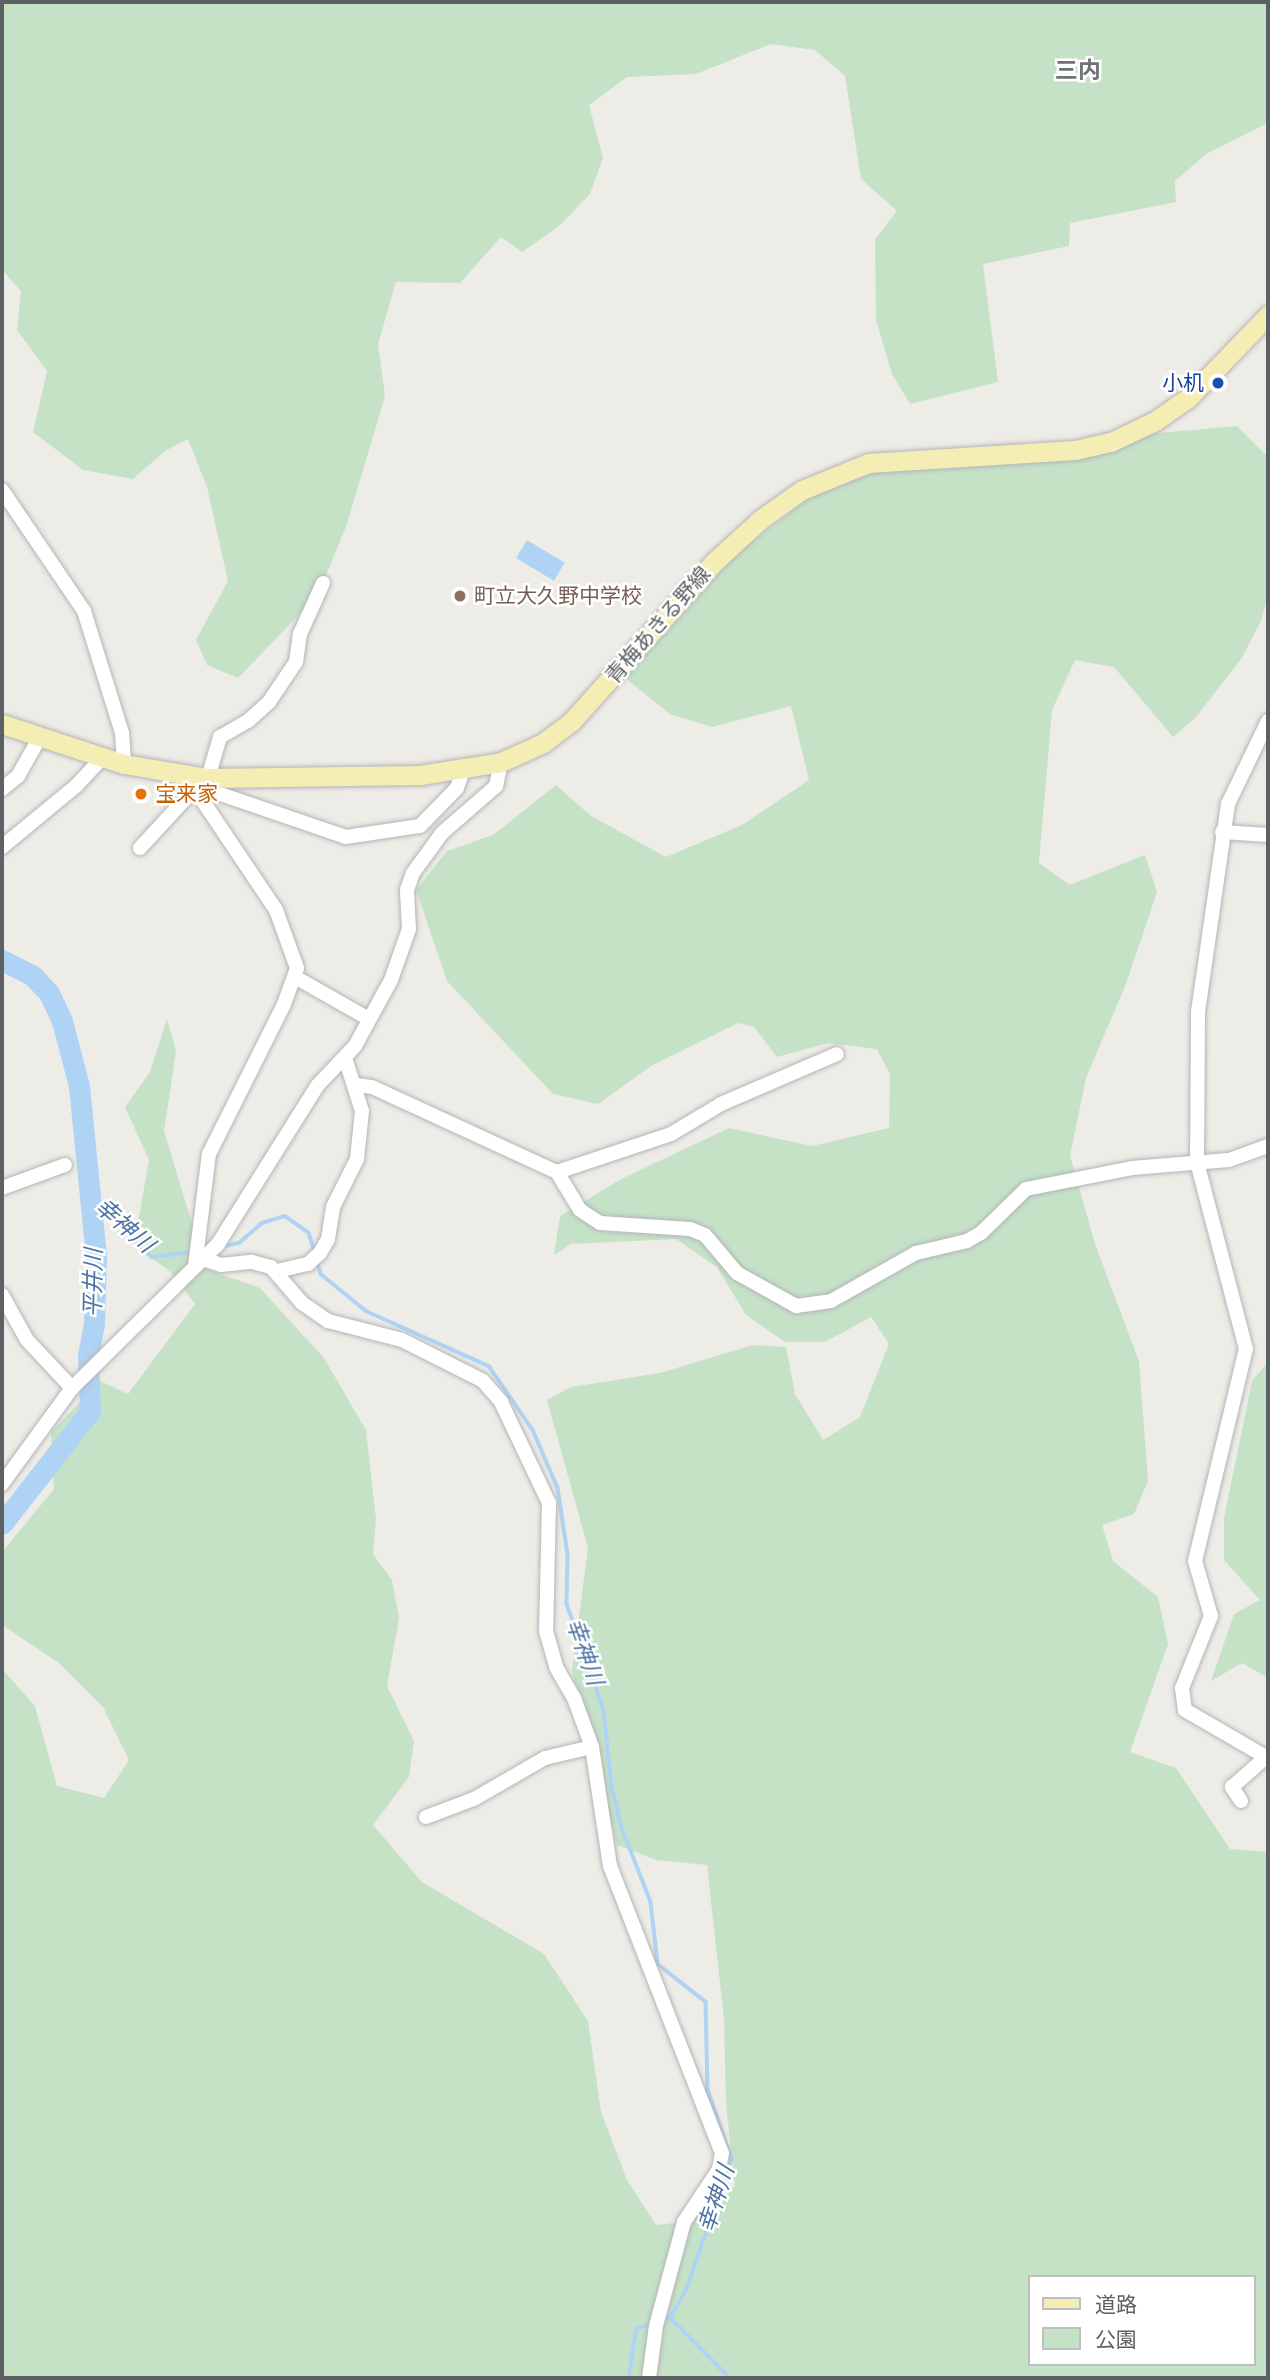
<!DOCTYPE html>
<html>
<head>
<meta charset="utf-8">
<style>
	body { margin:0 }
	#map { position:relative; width:1270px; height:2380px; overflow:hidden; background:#eeece6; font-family:"Source Sans 3","Noto Sans JP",sans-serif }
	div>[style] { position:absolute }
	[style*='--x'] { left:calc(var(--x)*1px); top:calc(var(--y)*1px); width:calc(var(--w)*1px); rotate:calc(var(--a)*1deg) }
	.green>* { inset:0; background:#c5e2c7 }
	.water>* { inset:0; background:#afd3f4; transform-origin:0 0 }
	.stream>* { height:3.5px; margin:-1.75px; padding:0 1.75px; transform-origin:1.75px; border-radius:1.75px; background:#afd3f4 }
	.river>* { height:21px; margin:-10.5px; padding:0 10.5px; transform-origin:10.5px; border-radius:10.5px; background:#afd3f4 }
	.roads { filter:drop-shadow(0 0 2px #b3b5b9) drop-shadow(0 0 2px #b3b5b9) }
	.minor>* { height:14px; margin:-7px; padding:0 7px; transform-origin:7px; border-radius:7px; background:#fff }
	.major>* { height:19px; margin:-9.5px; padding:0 9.5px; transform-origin:9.5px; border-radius:9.5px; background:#f4edb4 }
	.dots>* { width:19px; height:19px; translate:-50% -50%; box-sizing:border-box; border:4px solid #fff; border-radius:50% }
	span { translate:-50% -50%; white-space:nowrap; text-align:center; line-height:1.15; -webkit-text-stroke:5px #fff; paint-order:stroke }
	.transit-label { font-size:21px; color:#164399 }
	.right { translate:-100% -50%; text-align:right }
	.education-label { font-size:21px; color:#785e54 }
	.left { translate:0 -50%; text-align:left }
	.street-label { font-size:21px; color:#5d6064 }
	.food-label { font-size:21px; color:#c56008 }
	.neighbourhood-label { font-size:23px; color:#6e7276; font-weight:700 }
	.water-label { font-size:23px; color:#4e74a4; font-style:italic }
	.frame { position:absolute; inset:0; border:4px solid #5d6064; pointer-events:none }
	.legend { position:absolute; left:1028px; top:2275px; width:228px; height:91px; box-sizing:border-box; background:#fff; border:2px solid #bebfc1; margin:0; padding:9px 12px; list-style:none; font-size:21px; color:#5d6064 }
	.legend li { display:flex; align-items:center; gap:14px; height:35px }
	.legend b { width:35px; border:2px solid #bebfc1 }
</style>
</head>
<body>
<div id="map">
	<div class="green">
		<i style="clip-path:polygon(2px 2px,1268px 2px,1268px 123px,1206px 154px,1175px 181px,1176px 202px,1070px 223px,1069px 246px,983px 264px,998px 382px,910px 404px,892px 374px,876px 320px,875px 239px,897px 211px,861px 179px,845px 76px,815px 50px,771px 44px,696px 74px,627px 77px,589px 105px,603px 158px,590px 194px,558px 227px,522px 252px,501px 237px,460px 283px,396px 282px,378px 344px,385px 396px,347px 524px,318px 595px,238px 678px,207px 665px,196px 640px,228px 581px,207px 487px,188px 439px,165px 451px,133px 479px,83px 470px,33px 432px,47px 371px,17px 330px,21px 291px,2px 270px)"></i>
		<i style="clip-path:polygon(evenodd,1237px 426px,1268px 457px,1268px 597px,1260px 623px,1241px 659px,1196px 717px,1173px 737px,1114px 667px,1075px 660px,1052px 710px,1039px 863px,1070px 885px,1145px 855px,1157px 892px,1126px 984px,1086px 1078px,1070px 1156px,1096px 1247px,1139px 1361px,1148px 1481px,1134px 1514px,1102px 1525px,1113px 1561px,1158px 1597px,1168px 1644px,1130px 1752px,1176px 1768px,1230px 1849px,1268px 1852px,1268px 2378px,2px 2378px,2px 1669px,35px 1706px,57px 1786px,104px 1798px,129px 1760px,103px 1707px,59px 1663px,2px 1625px,2px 1552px,54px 1489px,51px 1432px,100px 1381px,128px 1394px,195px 1304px,171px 1272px,134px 1245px,149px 1160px,125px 1107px,150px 1072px,167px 1019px,176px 1051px,164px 1131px,193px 1227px,191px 1264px,260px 1288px,324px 1358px,366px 1430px,376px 1519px,373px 1554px,392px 1580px,399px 1618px,387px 1686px,414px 1741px,409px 1777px,373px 1825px,422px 1882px,544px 1954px,588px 2021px,601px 2112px,627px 2180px,656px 2225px,684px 2222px,735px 2186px,726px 2104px,724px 2019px,707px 1865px,656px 1860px,617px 1845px,572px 1670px,588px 1548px,547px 1400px,571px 1387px,660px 1373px,753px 1345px,786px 1347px,795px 1394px,823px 1440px,860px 1417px,889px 1344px,871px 1317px,825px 1342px,785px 1342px,746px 1315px,717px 1267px,676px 1239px,571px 1244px,554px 1255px,560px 1216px,621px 1179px,729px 1128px,812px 1146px,889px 1128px,890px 1074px,877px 1049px,828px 1043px,777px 1057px,754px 1027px,738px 1023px,651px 1066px,598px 1104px,553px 1094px,447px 981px,416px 890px,447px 851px,493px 835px,556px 785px,591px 816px,666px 857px,742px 825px,809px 780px,791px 706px,712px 727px,670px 714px,625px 678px,739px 552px,805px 501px,866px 472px,1093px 456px,1148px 434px,1237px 426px,1030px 2277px,1254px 2277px,1254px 2364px,1030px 2364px,1030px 2277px)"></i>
		<i style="clip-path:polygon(1268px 1362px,1268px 1678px,1242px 1663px,1211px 1681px,1234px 1614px,1260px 1600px,1224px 1560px,1224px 1518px,1252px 1381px)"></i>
	</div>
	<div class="water">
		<i style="left:527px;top:540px;width:44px;height:21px;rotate:31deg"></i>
	</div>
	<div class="stream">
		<i style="--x:89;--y:1196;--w:88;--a:44.1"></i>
		<i style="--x:152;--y:1257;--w:41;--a:-7"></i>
		<i style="--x:221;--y:1247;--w:18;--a:-13"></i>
		<i style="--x:239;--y:1243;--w:30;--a:-41"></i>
		<i style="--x:262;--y:1223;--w:24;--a:-17"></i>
		<i style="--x:285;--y:1216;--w:29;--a:35"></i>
		<i style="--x:309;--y:1233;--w:20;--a:72"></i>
		<i style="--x:317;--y:1260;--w:15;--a:74"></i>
		<i style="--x:321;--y:1274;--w:58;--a:39.4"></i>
		<i style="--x:366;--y:1311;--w:135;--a:24.1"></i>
		<i style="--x:489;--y:1366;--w:78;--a:55.5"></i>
		<i style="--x:533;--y:1430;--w:63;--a:66.7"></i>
		<i style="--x:558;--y:1488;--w:68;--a:81.5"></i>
		<i style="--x:568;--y:1555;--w:49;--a:91.2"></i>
		<i style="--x:567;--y:1604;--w:112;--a:70.8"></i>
		<i style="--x:604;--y:1710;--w:77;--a:84.1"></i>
		<i style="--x:612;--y:1787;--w:42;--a:76.3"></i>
		<i style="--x:622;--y:1828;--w:79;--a:68.6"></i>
		<i style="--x:651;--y:1902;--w:62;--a:83.6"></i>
		<i style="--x:658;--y:1964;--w:61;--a:38.4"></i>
		<i style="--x:706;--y:2002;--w:88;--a:88.7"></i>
		<i style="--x:708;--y:2090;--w:73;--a:70.8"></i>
		<i style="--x:732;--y:2159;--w:138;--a:109.1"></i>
		<i style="--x:687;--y:2289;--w:33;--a:119"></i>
		<i style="--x:671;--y:2318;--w:8;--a:166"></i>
		<i style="--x:671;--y:2318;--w:84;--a:45.5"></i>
		<i style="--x:629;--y:2378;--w:49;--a:-81.9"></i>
		<i style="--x:636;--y:2329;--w:18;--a:-19"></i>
	</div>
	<div class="river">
		<i style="--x:2;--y:960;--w:35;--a:27"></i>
		<i style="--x:33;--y:976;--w:23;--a:47"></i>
		<i style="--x:49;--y:993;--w:31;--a:65"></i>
		<i style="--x:62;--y:1021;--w:67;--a:75.3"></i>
		<i style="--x:79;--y:1086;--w:172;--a:84.3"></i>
		<i style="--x:96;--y:1257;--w:67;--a:91.7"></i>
		<i style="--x:94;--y:1324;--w:32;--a:101"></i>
		<i style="--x:88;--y:1355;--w:56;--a:88"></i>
		<i style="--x:90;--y:1411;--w:143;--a:127.9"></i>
	</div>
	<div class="roads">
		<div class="minor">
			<i style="--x:2;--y:490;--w:146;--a:55.9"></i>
			<i style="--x:84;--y:611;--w:128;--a:72.7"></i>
			<i style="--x:122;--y:733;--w:31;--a:86"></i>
			<i style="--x:208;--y:778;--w:43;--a:-73.7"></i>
			<i style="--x:220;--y:737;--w:32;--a:-30"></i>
			<i style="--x:248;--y:721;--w:28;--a:-42"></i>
			<i style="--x:269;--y:702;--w:48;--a:-56"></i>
			<i style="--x:296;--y:662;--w:28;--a:-82"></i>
			<i style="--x:300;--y:634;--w:56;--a:-65.7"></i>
			<i style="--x:2;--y:789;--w:21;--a:-39"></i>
			<i style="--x:18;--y:776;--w:45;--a:-60.6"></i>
			<i style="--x:1222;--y:832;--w:46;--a:3.7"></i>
			<i style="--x:2;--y:847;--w:96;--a:-39.5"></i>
			<i style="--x:76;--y:786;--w:38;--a:-47"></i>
			<i style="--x:140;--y:848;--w:84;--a:-47.4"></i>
			<i style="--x:197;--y:786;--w:157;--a:18.9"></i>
			<i style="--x:346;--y:837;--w:75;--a:-8.5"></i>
			<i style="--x:420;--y:826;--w:53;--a:-45.8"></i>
			<i style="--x:457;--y:788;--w:18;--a:-71"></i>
			<i style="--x:295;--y:977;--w:85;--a:29.6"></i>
			<i style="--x:357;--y:1085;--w:15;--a:8"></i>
			<i style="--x:372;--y:1087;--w:204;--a:24.7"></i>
			<i style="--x:557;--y:1172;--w:44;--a:58.8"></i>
			<i style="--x:580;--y:1210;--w:24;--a:33"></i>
			<i style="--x:600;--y:1223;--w:90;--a:3.8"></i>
			<i style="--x:690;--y:1229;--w:16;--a:22"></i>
			<i style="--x:705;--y:1235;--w:50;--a:49.9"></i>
			<i style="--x:737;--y:1273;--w:68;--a:29.2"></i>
			<i style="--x:796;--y:1306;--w:35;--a:-8"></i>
			<i style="--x:831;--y:1301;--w:98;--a:-29.5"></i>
			<i style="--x:916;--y:1253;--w:52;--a:-13.2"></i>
			<i style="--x:967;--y:1241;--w:16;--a:-30"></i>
			<i style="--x:981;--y:1233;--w:63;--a:-44.4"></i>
			<i style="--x:1026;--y:1189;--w:108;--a:-11.2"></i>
			<i style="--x:1132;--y:1168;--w:97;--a:-4.7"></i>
			<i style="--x:1229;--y:1160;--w:41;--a:-19.7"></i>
			<i style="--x:557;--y:1172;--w:120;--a:-18.4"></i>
			<i style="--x:671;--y:1134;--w:58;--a:-31"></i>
			<i style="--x:721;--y:1104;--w:126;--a:-23.3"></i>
			<i style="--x:2;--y:1188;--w:67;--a:-20.1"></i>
			<i style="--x:203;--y:1259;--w:19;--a:18"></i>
			<i style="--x:221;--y:1265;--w:31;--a:-6"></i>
			<i style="--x:252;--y:1262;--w:20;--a:15"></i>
			<i style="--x:271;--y:1267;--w:48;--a:49.3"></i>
			<i style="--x:302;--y:1303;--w:32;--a:35"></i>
			<i style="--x:328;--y:1321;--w:76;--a:14.4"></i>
			<i style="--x:402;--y:1340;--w:91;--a:26.8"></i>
			<i style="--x:483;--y:1381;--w:28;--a:49"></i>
			<i style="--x:501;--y:1402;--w:112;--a:64.6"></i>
			<i style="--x:549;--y:1503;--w:128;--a:91.3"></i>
			<i style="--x:546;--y:1631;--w:37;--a:74"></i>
			<i style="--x:556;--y:1667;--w:36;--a:60"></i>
			<i style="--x:574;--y:1698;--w:52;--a:69.8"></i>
			<i style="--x:592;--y:1747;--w:120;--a:81.4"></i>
			<i style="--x:610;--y:1866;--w:308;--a:68.7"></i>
			<i style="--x:722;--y:2153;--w:16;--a:101"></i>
			<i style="--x:719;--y:2169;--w:64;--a:123.4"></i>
			<i style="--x:684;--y:2222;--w:108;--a:105.1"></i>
			<i style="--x:656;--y:2326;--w:52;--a:97.7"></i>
			<i style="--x:195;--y:1266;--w:113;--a:-82.9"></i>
			<i style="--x:209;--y:1154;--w:168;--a:-63.4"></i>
			<i style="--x:284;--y:1004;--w:38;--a:-70"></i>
			<i style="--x:297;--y:968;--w:62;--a:-109.9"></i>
			<i style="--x:276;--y:910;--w:133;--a:-123.9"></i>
			<i style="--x:202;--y:800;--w:24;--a:-107"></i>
			<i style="--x:277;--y:1271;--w:32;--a:-13"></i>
			<i style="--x:308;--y:1264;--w:16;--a:-43"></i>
			<i style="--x:320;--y:1253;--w:16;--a:-60"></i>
			<i style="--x:328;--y:1239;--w:32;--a:-81"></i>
			<i style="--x:333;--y:1207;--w:54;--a:-63.4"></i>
			<i style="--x:357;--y:1159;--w:48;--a:-84.1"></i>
			<i style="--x:362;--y:1111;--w:56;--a:-107.8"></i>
			<i style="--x:2;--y:1295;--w:51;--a:60.9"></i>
			<i style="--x:27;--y:1340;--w:66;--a:46.8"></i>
			<i style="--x:2;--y:1484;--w:119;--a:-53.9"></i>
			<i style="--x:72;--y:1388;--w:205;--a:-44.6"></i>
			<i style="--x:218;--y:1244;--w:186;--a:-57.9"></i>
			<i style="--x:317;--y:1086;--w:55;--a:-46.5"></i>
			<i style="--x:355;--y:1046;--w:75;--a:-61.4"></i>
			<i style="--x:391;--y:980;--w:54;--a:-70.6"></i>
			<i style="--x:409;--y:929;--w:39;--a:-93"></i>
			<i style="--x:407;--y:890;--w:18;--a:-71"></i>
			<i style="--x:413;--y:873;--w:49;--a:-54.1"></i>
			<i style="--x:442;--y:833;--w:72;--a:-41"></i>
			<i style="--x:496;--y:786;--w:25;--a:-78"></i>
			<i style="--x:1241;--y:1801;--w:17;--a:-123"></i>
			<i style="--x:1232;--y:1787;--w:45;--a:-41.4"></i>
			<i style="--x:1266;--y:1757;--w:94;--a:-149.9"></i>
			<i style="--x:1185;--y:1710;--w:22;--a:-98"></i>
			<i style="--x:1182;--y:1688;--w:78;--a:-68.1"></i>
			<i style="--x:1211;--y:1616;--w:57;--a:-106.2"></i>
			<i style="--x:1195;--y:1561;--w:218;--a:-76.5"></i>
			<i style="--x:1246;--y:1349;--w:193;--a:-104.7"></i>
			<i style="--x:1197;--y:1162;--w:150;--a:-89.6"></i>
			<i style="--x:1198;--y:1012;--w:210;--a:-81.8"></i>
			<i style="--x:1228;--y:804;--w:92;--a:-64.3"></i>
			<i style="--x:426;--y:1817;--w:51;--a:-20.6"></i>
			<i style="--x:474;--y:1799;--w:82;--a:-30"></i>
			<i style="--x:545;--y:1758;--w:48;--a:-13.2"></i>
		</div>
		<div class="major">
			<i style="--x:2;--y:724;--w:128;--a:18.2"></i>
			<i style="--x:124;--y:764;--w:85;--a:9.5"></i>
			<i style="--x:208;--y:778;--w:212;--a:-0.8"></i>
			<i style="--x:420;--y:775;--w:82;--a:-9.1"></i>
			<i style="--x:501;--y:762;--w:46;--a:-24.3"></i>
			<i style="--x:543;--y:743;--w:35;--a:-37"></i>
			<i style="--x:571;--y:722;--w:215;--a:-48.2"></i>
			<i style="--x:714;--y:562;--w:64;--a:-42.5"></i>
			<i style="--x:761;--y:519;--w:50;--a:-35.3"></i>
			<i style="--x:802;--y:490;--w:71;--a:-22.2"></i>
			<i style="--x:868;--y:463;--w:207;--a:-3.6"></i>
			<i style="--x:1075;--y:450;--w:37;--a:-13"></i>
			<i style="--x:1111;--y:442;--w:49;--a:-25.5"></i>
			<i style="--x:1155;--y:421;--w:39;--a:-35"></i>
			<i style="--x:1187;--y:399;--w:117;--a:-46"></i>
		</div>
	</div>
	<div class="dots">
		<i style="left:1218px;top:383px;background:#1a4fb4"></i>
		<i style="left:460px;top:596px;background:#8d6e63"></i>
		<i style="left:141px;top:794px;background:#e8710a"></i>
	</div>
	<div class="transit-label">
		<span class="right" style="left:1204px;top:383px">小机</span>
	</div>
	<div class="education-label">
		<span class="left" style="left:474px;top:596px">町立大久野中学校</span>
	</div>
	<div class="street-label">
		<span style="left:658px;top:625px;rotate:-49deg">青梅あきる野線</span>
	</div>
	<div class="food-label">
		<span class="left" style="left:155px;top:794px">宝来家</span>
	</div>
	<div class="neighbourhood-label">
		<span style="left:1078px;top:71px">三内</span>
	</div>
	<div class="water-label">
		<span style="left:124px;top:1226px;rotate:41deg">幸神川</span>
		<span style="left:94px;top:1283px;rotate:-89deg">平井川</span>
		<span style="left:584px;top:1652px;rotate:71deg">幸神川</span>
		<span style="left:717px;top:2199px;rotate:-72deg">幸神川</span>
	</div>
	<div class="frame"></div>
	<ul class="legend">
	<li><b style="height:9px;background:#f4edb4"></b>道路</li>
	<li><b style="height:19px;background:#c5e2c7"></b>公園</li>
	</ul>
</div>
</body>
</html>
